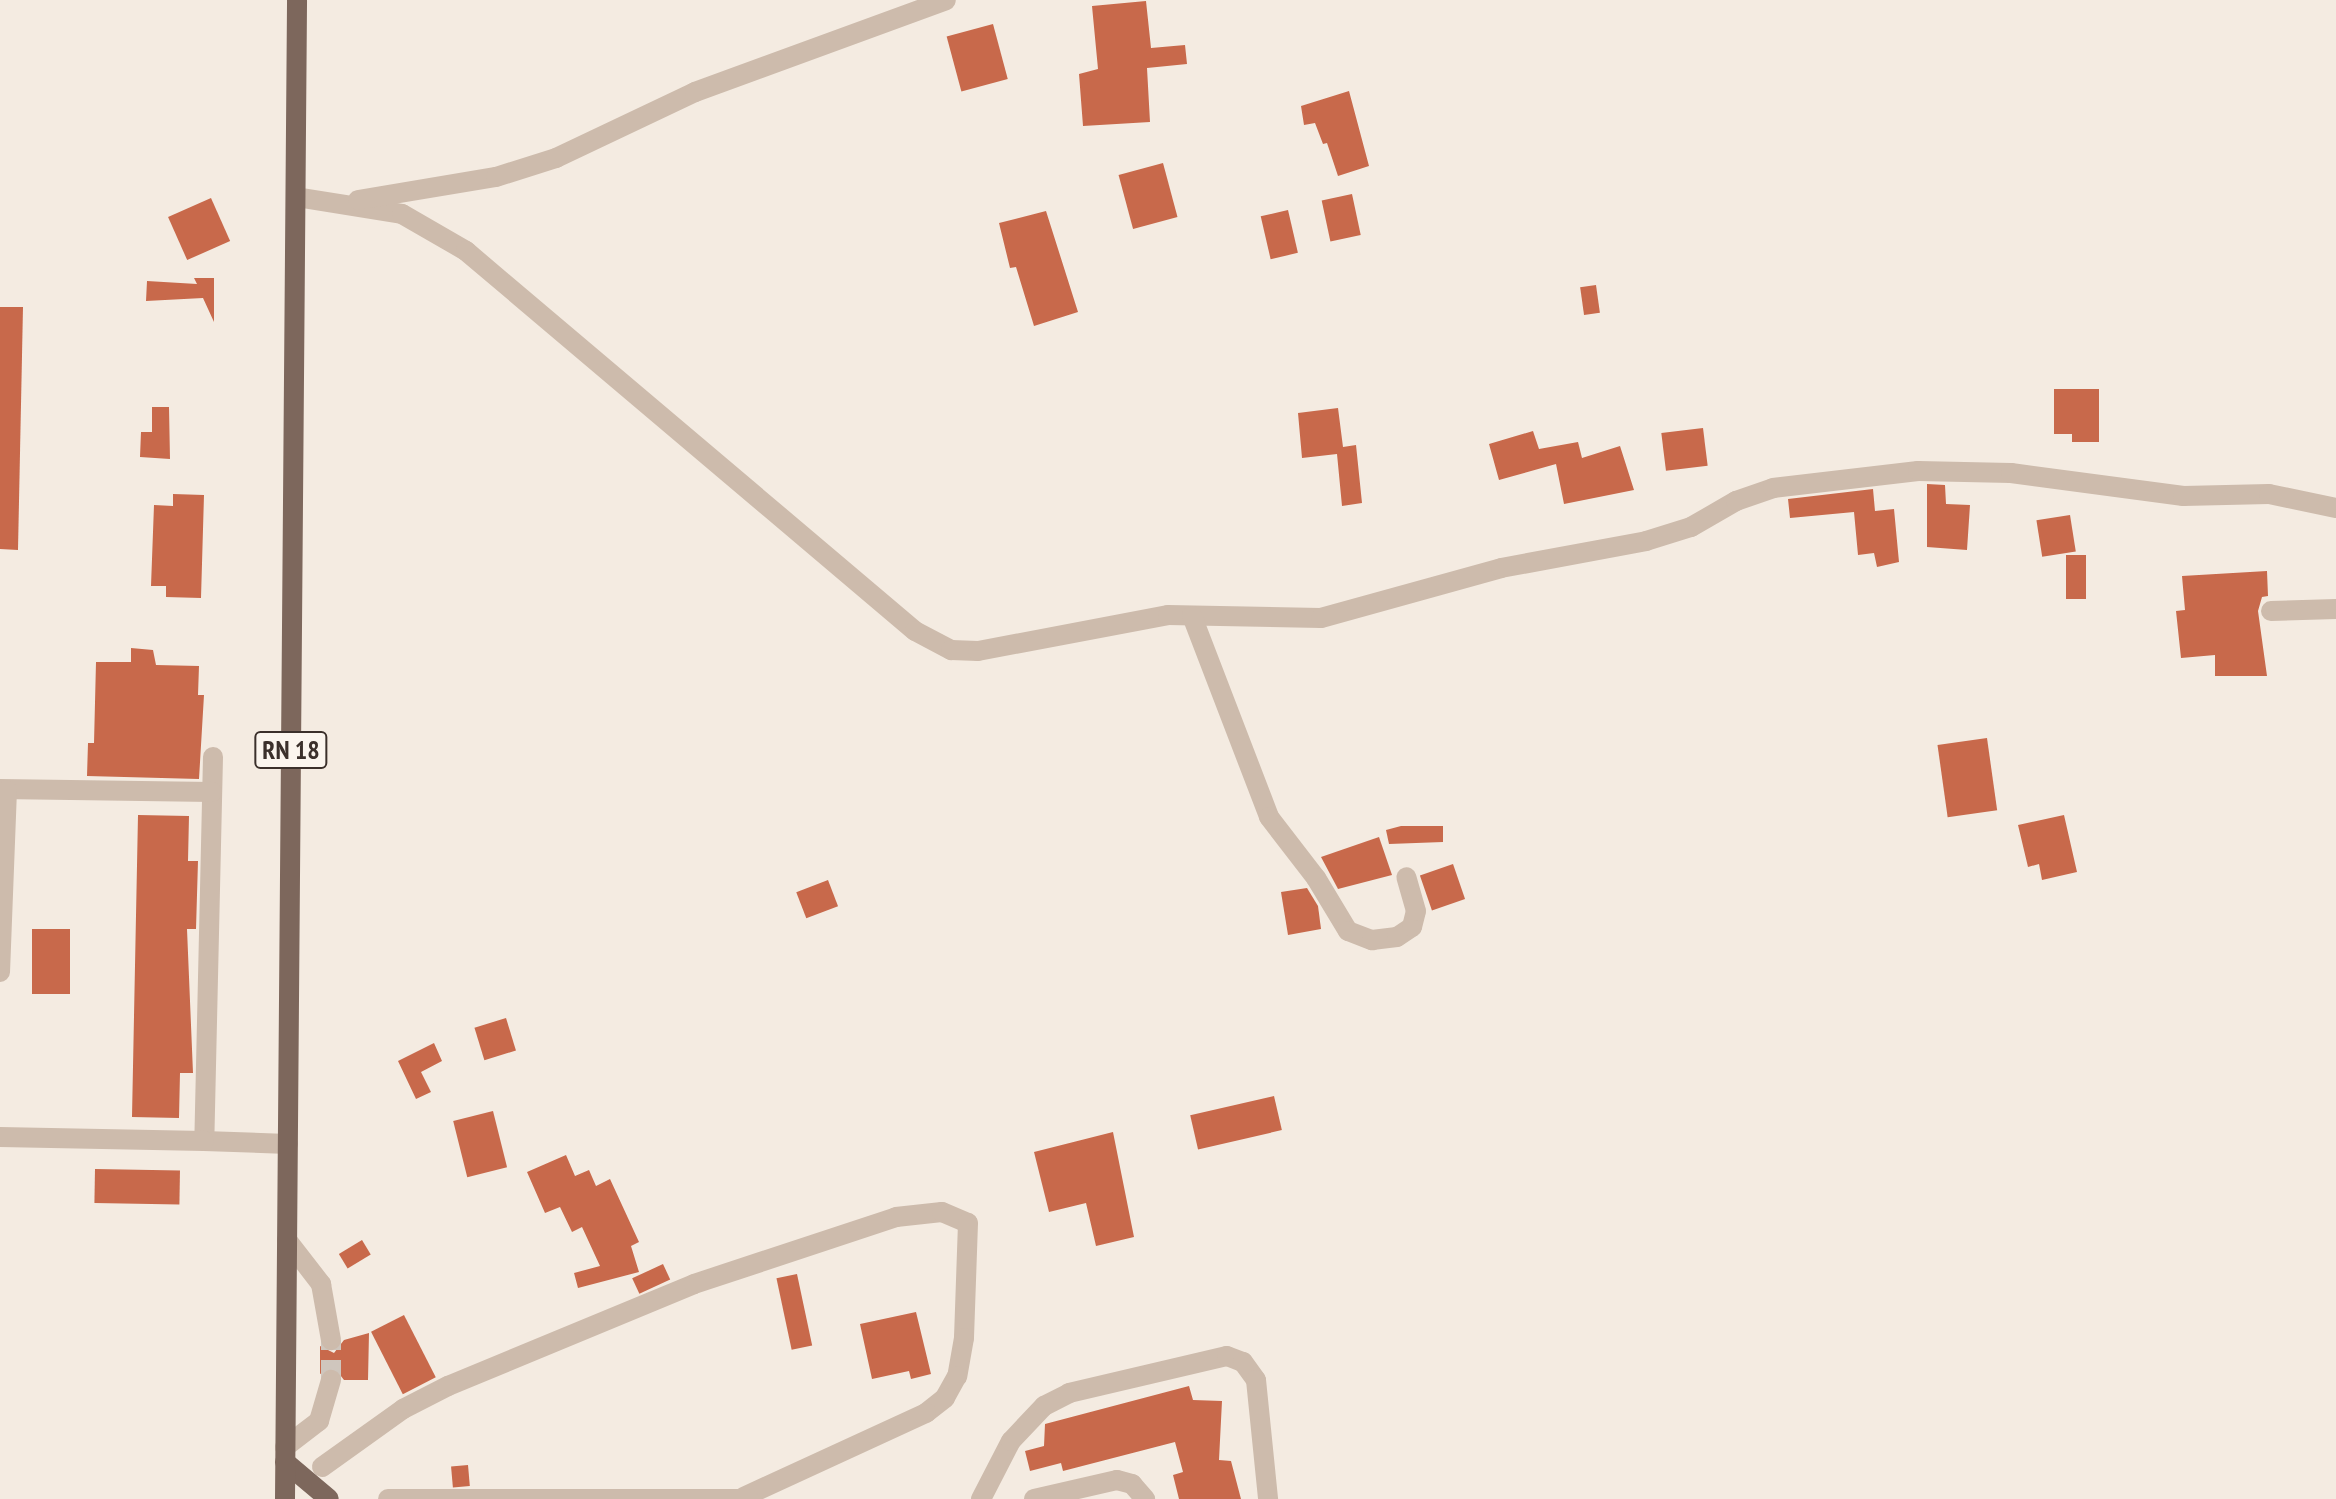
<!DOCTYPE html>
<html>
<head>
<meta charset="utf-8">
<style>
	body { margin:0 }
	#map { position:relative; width:2336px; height:1499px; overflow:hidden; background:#f4ebe1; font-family:"PT Sans Narrow",sans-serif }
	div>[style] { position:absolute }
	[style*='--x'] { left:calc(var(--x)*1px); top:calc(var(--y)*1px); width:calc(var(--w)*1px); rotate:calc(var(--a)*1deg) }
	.building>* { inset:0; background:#c8694b; transform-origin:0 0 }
	.minor-tunnel>* { height:20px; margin-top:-10px; transform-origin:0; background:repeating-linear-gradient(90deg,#cfc6bd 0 20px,transparent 0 30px) }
	.minor>* { height:20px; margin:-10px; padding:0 10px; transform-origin:10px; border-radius:10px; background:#cdbbac }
	.major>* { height:20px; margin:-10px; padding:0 10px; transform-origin:10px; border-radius:10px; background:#7d675c }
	span { translate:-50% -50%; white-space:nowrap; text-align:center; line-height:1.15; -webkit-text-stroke:6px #fbf5ee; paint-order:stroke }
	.shield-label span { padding:2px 6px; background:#fbf5ee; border:2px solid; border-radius:6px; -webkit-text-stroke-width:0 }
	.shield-label { font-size:26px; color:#3b302b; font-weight:700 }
</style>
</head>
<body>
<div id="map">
	<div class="building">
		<i style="clip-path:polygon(1146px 1px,1151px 48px,1185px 45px,1187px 64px,1147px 68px,1150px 122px,1083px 126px,1079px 74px,1098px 69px,1092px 6px)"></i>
		<i style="left:993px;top:24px;width:57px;height:48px;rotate:75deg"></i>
		<i style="clip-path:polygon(1349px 91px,1369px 166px,1338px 176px,1327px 143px,1323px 144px,1315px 123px,1304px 125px,1301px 106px)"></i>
		<i style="left:1163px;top:163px;width:56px;height:46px;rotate:75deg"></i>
		<i style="left:1352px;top:194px;width:42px;height:31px;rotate:78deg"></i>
		<i style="left:211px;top:198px;width:47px;height:47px;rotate:66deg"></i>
		<i style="left:1288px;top:210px;width:44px;height:28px;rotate:77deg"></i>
		<i style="clip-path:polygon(1046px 211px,1078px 312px,1034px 326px,1016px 267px,1010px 268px,999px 223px)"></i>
		<i style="clip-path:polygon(194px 278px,214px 278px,214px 322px,203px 298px,146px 301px,147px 281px,197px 284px)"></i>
		<i style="left:1596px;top:285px;width:28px;height:16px;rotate:82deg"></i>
		<i style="clip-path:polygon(0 307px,23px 307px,18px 550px,0 549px)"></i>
		<i style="clip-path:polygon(2054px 389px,2099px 389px,2099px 442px,2072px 442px,2072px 434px,2054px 434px)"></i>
		<i style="clip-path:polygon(152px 407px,169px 407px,170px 459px,140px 457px,141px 432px,152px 432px)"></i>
		<i style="clip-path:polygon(1338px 408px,1343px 447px,1356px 445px,1362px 503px,1342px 506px,1337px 454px,1302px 458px,1298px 413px)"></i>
		<i style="left:1703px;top:428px;width:38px;height:42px;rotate:83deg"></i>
		<i style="clip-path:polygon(1533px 431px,1539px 449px,1578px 442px,1582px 458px,1620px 446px,1634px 490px,1564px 504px,1556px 464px,1499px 480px,1489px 444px)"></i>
		<i style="clip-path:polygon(1927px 484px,1945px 485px,1946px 504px,1970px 505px,1967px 550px,1927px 547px)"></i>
		<i style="clip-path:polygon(1873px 489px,1875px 511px,1894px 509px,1899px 562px,1877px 567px,1874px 553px,1858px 555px,1854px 512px,1790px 518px,1788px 499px)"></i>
		<i style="clip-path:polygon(173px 494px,204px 495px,201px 598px,166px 597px,166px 586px,151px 586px,154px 505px,173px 506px)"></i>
		<i style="left:2070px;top:515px;width:37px;height:34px;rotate:81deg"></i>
		<i style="left:2066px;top:555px;width:20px;height:44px"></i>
		<i style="clip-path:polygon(2267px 571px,2268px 596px,2262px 597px,2258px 611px,2267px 676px,2215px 676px,2215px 655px,2181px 658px,2176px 611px,2185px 610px,2182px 576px)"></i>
		<i style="clip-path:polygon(131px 648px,153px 650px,156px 665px,199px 666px,198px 695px,204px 695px,199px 779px,87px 776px,88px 743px,94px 743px,96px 662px,131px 662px)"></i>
		<i style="left:1987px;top:738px;width:73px;height:50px;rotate:82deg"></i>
		<i style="clip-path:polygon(138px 815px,189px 816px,188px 861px,198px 861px,196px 929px,187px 929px,193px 1073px,180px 1073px,179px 1118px,132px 1117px)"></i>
		<i style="clip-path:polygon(2064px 815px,2077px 872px,2042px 880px,2039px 864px,2028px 867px,2018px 825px)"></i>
		<i style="clip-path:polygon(1401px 826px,1443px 826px,1443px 842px,1389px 844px,1386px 830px)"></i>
		<i style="clip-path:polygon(1379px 837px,1392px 875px,1338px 889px,1321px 857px)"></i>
		<i style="left:1453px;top:864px;width:37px;height:35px;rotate:71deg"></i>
		<i style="left:828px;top:880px;width:28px;height:34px;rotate:69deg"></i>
		<i style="clip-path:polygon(1307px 888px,1318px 906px,1321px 929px,1288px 935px,1281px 892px)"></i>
		<i style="left:32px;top:929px;width:38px;height:65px"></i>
		<i style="left:506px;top:1018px;width:34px;height:33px;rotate:73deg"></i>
		<i style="clip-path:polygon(434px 1043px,442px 1061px,421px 1072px,431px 1092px,416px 1099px,398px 1061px)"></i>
		<i style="left:1274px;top:1096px;width:35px;height:86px;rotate:77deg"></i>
		<i style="left:493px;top:1111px;width:58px;height:41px;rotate:76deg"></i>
		<i style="clip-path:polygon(1113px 1132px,1134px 1237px,1096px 1246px,1086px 1203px,1049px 1212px,1034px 1152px)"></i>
		<i style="clip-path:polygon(566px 1155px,575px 1176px,589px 1170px,596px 1186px,610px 1179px,639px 1242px,631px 1246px,639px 1272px,578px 1288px,574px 1273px,600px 1266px,582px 1227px,572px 1232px,560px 1207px,545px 1213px,527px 1172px)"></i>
		<i style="left:95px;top:1169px;width:85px;height:34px;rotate:1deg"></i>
		<i style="left:362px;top:1240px;width:17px;height:27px;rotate:59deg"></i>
		<i style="left:663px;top:1264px;width:17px;height:34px;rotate:65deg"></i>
		<i style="left:797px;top:1274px;width:73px;height:21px;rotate:78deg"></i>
		<i style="clip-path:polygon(916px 1312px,931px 1374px,911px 1379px,909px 1371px,872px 1379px,860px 1324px)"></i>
		<i style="left:404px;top:1315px;width:70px;height:37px;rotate:63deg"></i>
		<i style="clip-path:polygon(369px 1333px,368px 1380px,344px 1380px,334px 1367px,320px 1374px,320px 1346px,334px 1353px,344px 1340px)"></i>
		<i style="clip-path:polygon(1189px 1386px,1193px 1400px,1222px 1401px,1219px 1460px,1231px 1461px,1241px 1499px,1179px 1499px,1173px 1475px,1183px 1472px,1175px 1442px,1063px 1471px,1061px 1463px,1030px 1471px,1025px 1451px,1044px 1446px,1045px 1424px)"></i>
		<i style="left:468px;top:1465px;width:21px;height:17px;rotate:85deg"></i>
	</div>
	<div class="minor-tunnel">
		<i style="--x:331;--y:1380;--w:40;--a:-90"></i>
	</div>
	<div class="minor">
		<i style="--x:296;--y:197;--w:107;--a:9.1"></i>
		<i style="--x:402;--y:214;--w:74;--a:30"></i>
		<i style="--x:466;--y:251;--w:588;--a:40.24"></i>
		<i style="--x:915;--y:631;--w:41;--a:27.8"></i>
		<i style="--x:951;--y:650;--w:27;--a:2"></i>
		<i style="--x:978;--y:651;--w:193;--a:-10.7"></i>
		<i style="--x:1168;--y:615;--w:153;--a:1.1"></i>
		<i style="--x:1321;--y:618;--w:187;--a:-15.5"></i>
		<i style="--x:1501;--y:568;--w:147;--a:-10.5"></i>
		<i style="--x:1646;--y:541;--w:47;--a:-17.3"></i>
		<i style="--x:1691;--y:527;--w:52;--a:-30"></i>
		<i style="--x:1736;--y:501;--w:39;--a:-19"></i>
		<i style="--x:1773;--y:488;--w:146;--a:-6.7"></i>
		<i style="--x:1918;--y:471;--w:93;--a:1.2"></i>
		<i style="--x:2011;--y:473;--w:174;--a:7.6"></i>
		<i style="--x:2183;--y:496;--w:86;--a:-1.3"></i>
		<i style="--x:2269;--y:494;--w:68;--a:11.8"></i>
		<i style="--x:358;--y:200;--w:140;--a:-9.5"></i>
		<i style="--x:496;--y:177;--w:63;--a:-17.6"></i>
		<i style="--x:556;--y:158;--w:154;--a:-25.4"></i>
		<i style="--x:695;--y:92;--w:267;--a:-20.1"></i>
		<i style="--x:2271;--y:611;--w:65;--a:-1.8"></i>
		<i style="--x:1192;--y:616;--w:215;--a:69"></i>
		<i style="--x:1269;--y:817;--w:77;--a:52.4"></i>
		<i style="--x:1316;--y:878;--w:62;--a:58.9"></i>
		<i style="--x:1348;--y:931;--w:26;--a:21"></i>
		<i style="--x:1372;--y:940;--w:25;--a:-7"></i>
		<i style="--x:1397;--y:937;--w:18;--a:-34"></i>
		<i style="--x:1412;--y:927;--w:16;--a:-76"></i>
		<i style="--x:1416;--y:911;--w:35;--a:-106"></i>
		<i style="--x:213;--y:757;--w:384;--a:91.3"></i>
		<i style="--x:204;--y:1141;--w:84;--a:2"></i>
		<i style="--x:0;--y:789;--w:212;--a:0.8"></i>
		<i style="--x:0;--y:972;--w:182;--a:-87.8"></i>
		<i style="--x:0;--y:1137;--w:204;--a:1.1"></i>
		<i style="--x:287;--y:1240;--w:56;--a:52.3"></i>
		<i style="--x:321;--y:1284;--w:57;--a:79.9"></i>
		<i style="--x:285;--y:1447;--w:43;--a:-37.4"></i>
		<i style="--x:319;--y:1421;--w:43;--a:-73.7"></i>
		<i style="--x:322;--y:1467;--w:100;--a:-35.6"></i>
		<i style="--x:403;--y:1409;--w:51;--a:-27.1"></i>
		<i style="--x:448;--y:1386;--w:266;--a:-22.5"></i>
		<i style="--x:694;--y:1284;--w:213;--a:-18.3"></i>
		<i style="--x:896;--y:1217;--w:46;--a:-6.2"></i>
		<i style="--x:942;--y:1212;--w:28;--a:23"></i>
		<i style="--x:968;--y:1223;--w:115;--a:92"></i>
		<i style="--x:964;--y:1338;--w:39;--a:100"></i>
		<i style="--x:957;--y:1376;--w:25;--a:119"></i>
		<i style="--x:945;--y:1398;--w:24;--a:142"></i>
		<i style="--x:926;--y:1413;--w:201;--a:155.3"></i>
		<i style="--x:388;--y:1499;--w:361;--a:0"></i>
		<i style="--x:981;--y:1499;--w:65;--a:-62.7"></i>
		<i style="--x:1011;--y:1441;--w:48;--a:-46.7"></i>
		<i style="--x:1044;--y:1406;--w:28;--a:-27"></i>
		<i style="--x:1069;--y:1393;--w:162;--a:-13.2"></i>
		<i style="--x:1227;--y:1356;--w:17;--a:21"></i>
		<i style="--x:1243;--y:1362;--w:22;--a:54"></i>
		<i style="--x:1256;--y:1380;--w:120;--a:84.2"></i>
		<i style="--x:1034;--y:1499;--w:85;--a:-12.9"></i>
		<i style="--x:1117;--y:1480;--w:16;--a:15"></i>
		<i style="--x:1132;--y:1484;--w:20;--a:49"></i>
	</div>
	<div class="major">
		<i style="--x:285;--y:1462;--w:57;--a:40.1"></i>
		<i style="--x:285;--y:1499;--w:1499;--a:-89.54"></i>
	</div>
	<div class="shield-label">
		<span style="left:291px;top:750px">RN 18</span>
	</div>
</div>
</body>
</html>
